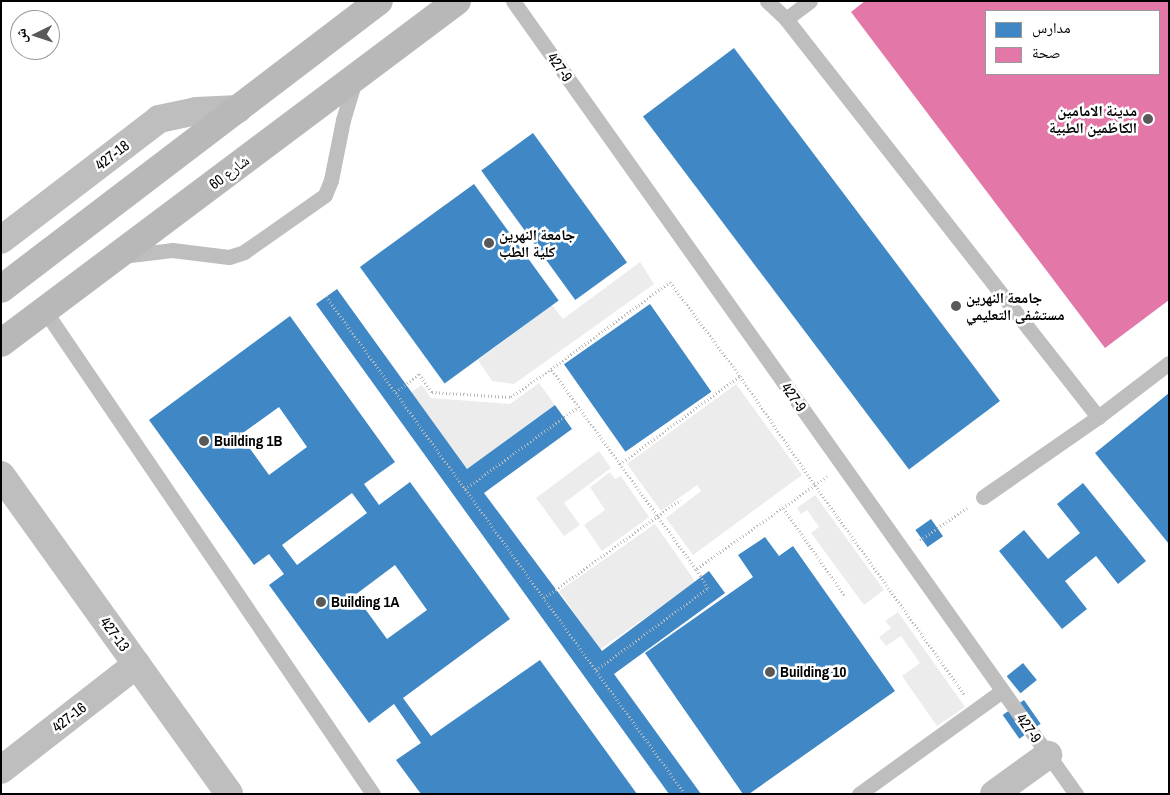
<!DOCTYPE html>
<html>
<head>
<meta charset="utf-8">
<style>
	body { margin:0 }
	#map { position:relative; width:1170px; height:795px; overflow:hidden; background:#fff; font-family:"Archivo Narrow","Noto Naskh Arabic",sans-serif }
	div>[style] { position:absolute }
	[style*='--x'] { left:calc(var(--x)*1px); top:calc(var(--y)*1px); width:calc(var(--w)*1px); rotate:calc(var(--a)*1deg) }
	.green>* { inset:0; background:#ececec; transform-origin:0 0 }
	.schools>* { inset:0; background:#3f88c5; transform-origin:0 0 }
	.health>* { inset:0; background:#e377a8 }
	.path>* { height:3px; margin-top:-1.5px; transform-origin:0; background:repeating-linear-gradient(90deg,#b9b9b9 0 1px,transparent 0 3.5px) }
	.lane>* { height:15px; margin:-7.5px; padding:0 7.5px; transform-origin:7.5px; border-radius:7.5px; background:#bebebe }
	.street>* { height:28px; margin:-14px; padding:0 14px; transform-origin:14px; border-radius:14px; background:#bebebe }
	.secondary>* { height:28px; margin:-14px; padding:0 14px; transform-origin:14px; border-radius:14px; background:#b8b8b8 }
	.dots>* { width:14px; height:14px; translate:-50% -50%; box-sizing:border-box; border:2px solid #fff; border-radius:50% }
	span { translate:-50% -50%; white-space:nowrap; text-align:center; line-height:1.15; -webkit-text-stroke:5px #fff; paint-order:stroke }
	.street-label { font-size:15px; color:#000 }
	.poi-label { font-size:15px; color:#000; font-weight:700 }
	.right { translate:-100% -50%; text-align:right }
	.left { translate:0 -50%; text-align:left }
	.frame { position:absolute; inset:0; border:2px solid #000; pointer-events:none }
	.legend { position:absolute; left:985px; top:10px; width:175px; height:65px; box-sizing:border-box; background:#fff; border:1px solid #999; margin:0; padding:6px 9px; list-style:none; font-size:15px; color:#000 }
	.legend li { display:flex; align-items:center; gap:10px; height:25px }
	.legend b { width:25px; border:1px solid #999 }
	.north { position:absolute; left:10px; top:10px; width:50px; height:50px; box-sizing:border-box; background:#fff; border:1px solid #999; border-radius:50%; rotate:266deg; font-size:14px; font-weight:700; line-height:20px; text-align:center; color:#000 }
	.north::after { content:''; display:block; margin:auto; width:18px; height:22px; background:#595959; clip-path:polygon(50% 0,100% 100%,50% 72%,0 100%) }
</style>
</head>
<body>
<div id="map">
	<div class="green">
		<i style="clip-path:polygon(640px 262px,654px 284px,514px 384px,492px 381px,478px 360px,552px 305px,563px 319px)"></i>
		<i style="clip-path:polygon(539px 383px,555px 405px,467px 469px,411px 392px,422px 385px,431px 398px,510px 404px)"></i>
		<i style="clip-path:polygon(736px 384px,802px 475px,693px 555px,666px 518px,701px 491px,697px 485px,661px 511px,627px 464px)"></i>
		<i style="clip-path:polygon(599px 451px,611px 468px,564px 503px,580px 525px,564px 536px,536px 498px)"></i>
		<i style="clip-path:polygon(610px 472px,615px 479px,621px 476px,649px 517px,602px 551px,584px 525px,605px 510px,590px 487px)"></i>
		<i style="clip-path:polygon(815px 495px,884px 590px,864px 605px,811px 533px,819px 527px,807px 510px,801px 514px,797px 508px)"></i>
		<i style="left:655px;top:524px;width:71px;height:117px;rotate:55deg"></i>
		<i style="clip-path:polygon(898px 612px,965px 707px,937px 726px,902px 676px,920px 663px,901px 636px,886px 646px,879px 637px,891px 628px,885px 621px)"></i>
	</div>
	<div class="schools">
		<i style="left:734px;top:48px;width:442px;height:114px;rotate:53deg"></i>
		<i style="left:533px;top:133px;width:160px;height:64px;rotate:54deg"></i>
		<i style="left:474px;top:184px;width:144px;height:141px;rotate:54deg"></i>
		<i style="clip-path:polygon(337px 289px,467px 469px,555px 405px,572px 429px,484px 493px,602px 651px,709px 571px,725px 593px,614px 674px,701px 794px,669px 794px,316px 304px)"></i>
		<i style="left:650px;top:304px;width:107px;height:105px;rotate:55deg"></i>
		<i style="clip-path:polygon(evenodd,290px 316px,395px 462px,364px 484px,379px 505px,410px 482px,510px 619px,403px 698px,431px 736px,540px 660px,637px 794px,421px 794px,396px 760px,421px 743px,394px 704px,369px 723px,269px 585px,284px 574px,269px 554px,254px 565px,149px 420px,290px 316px,279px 407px,307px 447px,269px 475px,240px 435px,279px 407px,290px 316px,352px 493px,367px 513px,297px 565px,282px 545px,352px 493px,290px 316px,395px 565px,427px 610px,387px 639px,355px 595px,395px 565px)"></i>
		<i style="clip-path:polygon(1169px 393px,1169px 544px,1095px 453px)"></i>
		<i style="clip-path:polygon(1083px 483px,1146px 561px,1118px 584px,1096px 556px,1065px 581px,1087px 609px,1062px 629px,999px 551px,1024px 530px,1048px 559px,1080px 533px,1057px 504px)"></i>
		<i style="left:931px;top:519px;width:21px;height:19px;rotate:55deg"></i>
		<i style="clip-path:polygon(765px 537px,779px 556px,793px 546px,895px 691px,749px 794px,743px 794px,645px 653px,753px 577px,738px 555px)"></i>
		<i style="left:1023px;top:663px;width:22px;height:21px;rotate:51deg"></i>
		<i style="left:1024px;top:700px;width:29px;height:26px;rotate:55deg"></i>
	</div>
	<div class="health">
		<i style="clip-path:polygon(evenodd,865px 1px,1169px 1px,1169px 300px,1105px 348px,851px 12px,865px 1px,986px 11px,1159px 11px,1159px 74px,986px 74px,986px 11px)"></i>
	</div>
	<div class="path">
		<i style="--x:326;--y:296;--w:614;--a:54.21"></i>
		<i style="--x:396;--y:392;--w:29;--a:-38"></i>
		<i style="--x:419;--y:374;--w:22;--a:54"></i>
		<i style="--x:432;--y:392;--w:79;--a:3.6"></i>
		<i style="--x:511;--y:397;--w:49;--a:-35"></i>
		<i style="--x:620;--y:464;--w:149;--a:-36.3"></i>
		<i style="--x:827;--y:476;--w:15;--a:143"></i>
		<i style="--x:815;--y:485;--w:146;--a:144.8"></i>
		<i style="--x:696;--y:569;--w:247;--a:-125.9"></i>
		<i style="--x:551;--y:369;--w:147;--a:-36.2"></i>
		<i style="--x:670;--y:282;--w:117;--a:53.3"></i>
		<i style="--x:740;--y:376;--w:132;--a:55.5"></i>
		<i style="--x:815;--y:485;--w:257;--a:54.5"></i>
		<i style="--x:465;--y:489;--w:140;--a:-36"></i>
		<i style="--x:783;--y:508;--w:108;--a:54.8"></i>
		<i style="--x:920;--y:540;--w:57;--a:-34.2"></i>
		<i style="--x:544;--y:598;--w:168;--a:-35.8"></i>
		<i style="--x:596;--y:670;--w:139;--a:-36.2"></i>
		<i style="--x:708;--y:588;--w:22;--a:-122"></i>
	</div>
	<div class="lane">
		<i style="--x:513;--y:1;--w:973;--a:54.63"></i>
		<i style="--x:767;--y:1;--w:26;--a:43"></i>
		<i style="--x:786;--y:19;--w:506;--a:51.91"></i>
		<i style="--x:786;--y:19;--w:30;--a:-37"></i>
		<i style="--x:122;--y:256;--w:50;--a:-6.8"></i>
		<i style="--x:172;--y:250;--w:57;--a:7"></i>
		<i style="--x:229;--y:257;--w:16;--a:-18"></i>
		<i style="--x:244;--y:252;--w:99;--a:-35.1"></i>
		<i style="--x:325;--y:195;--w:16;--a:-68"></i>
		<i style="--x:331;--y:180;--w:61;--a:-78.7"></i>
		<i style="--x:343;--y:120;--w:42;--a:-73.3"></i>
		<i style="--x:45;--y:311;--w:584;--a:55.82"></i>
		<i style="--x:983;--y:497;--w:140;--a:-34.8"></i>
		<i style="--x:1098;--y:417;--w:89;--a:-37.3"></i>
		<i style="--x:859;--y:794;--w:176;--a:-35.8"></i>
	</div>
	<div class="street">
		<i style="--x:1;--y:240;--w:199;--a:-37.4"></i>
		<i style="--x:159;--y:119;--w:38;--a:-12"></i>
		<i style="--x:196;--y:111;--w:42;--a:-2.7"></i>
		<i style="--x:1;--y:475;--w:392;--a:54.4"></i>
		<i style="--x:1;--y:770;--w:172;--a:-37.9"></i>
		<i style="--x:994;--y:794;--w:67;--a:-35.8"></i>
	</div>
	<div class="secondary">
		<i style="--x:1;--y:289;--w:475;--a:-37.3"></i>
		<i style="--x:1;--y:343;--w:570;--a:-36.87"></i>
	</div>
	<div class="dots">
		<i style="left:1148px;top:119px;background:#595959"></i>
		<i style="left:489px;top:243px;background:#595959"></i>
		<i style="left:956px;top:306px;background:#595959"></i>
		<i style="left:204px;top:441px;background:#595959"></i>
		<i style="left:321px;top:602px;background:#595959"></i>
		<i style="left:770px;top:672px;background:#595959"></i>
	</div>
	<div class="street-label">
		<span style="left:560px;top:67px;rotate:55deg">427-9</span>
		<span style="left:112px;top:155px;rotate:-38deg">427-18</span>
		<span style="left:229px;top:172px;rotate:-37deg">شارع 60</span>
		<span style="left:794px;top:397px;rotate:55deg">427-9</span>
		<span style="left:115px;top:634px;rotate:54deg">427-13</span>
		<span style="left:69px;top:717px;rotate:-38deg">427-16</span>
		<span style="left:1029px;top:728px;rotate:55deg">427-9</span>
	</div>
	<div class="poi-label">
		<span class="right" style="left:1137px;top:119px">مدينة الامامين<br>الكاظمين الطبية</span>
		<span class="left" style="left:499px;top:243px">جامعة النهرين<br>كلية الطب</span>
		<span class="left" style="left:966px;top:306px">جامعة النهرين<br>مستشفى التعليمي</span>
		<span class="left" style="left:214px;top:441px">Building 1B</span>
		<span class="left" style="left:331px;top:602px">Building 1A</span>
		<span class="left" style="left:780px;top:672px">Building 10</span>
	</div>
	<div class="frame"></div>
	<ul class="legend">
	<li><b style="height:14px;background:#3f88c5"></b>مدارس</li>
	<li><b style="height:14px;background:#e377a8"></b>صحة</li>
	</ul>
	<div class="north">ش</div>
</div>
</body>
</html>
